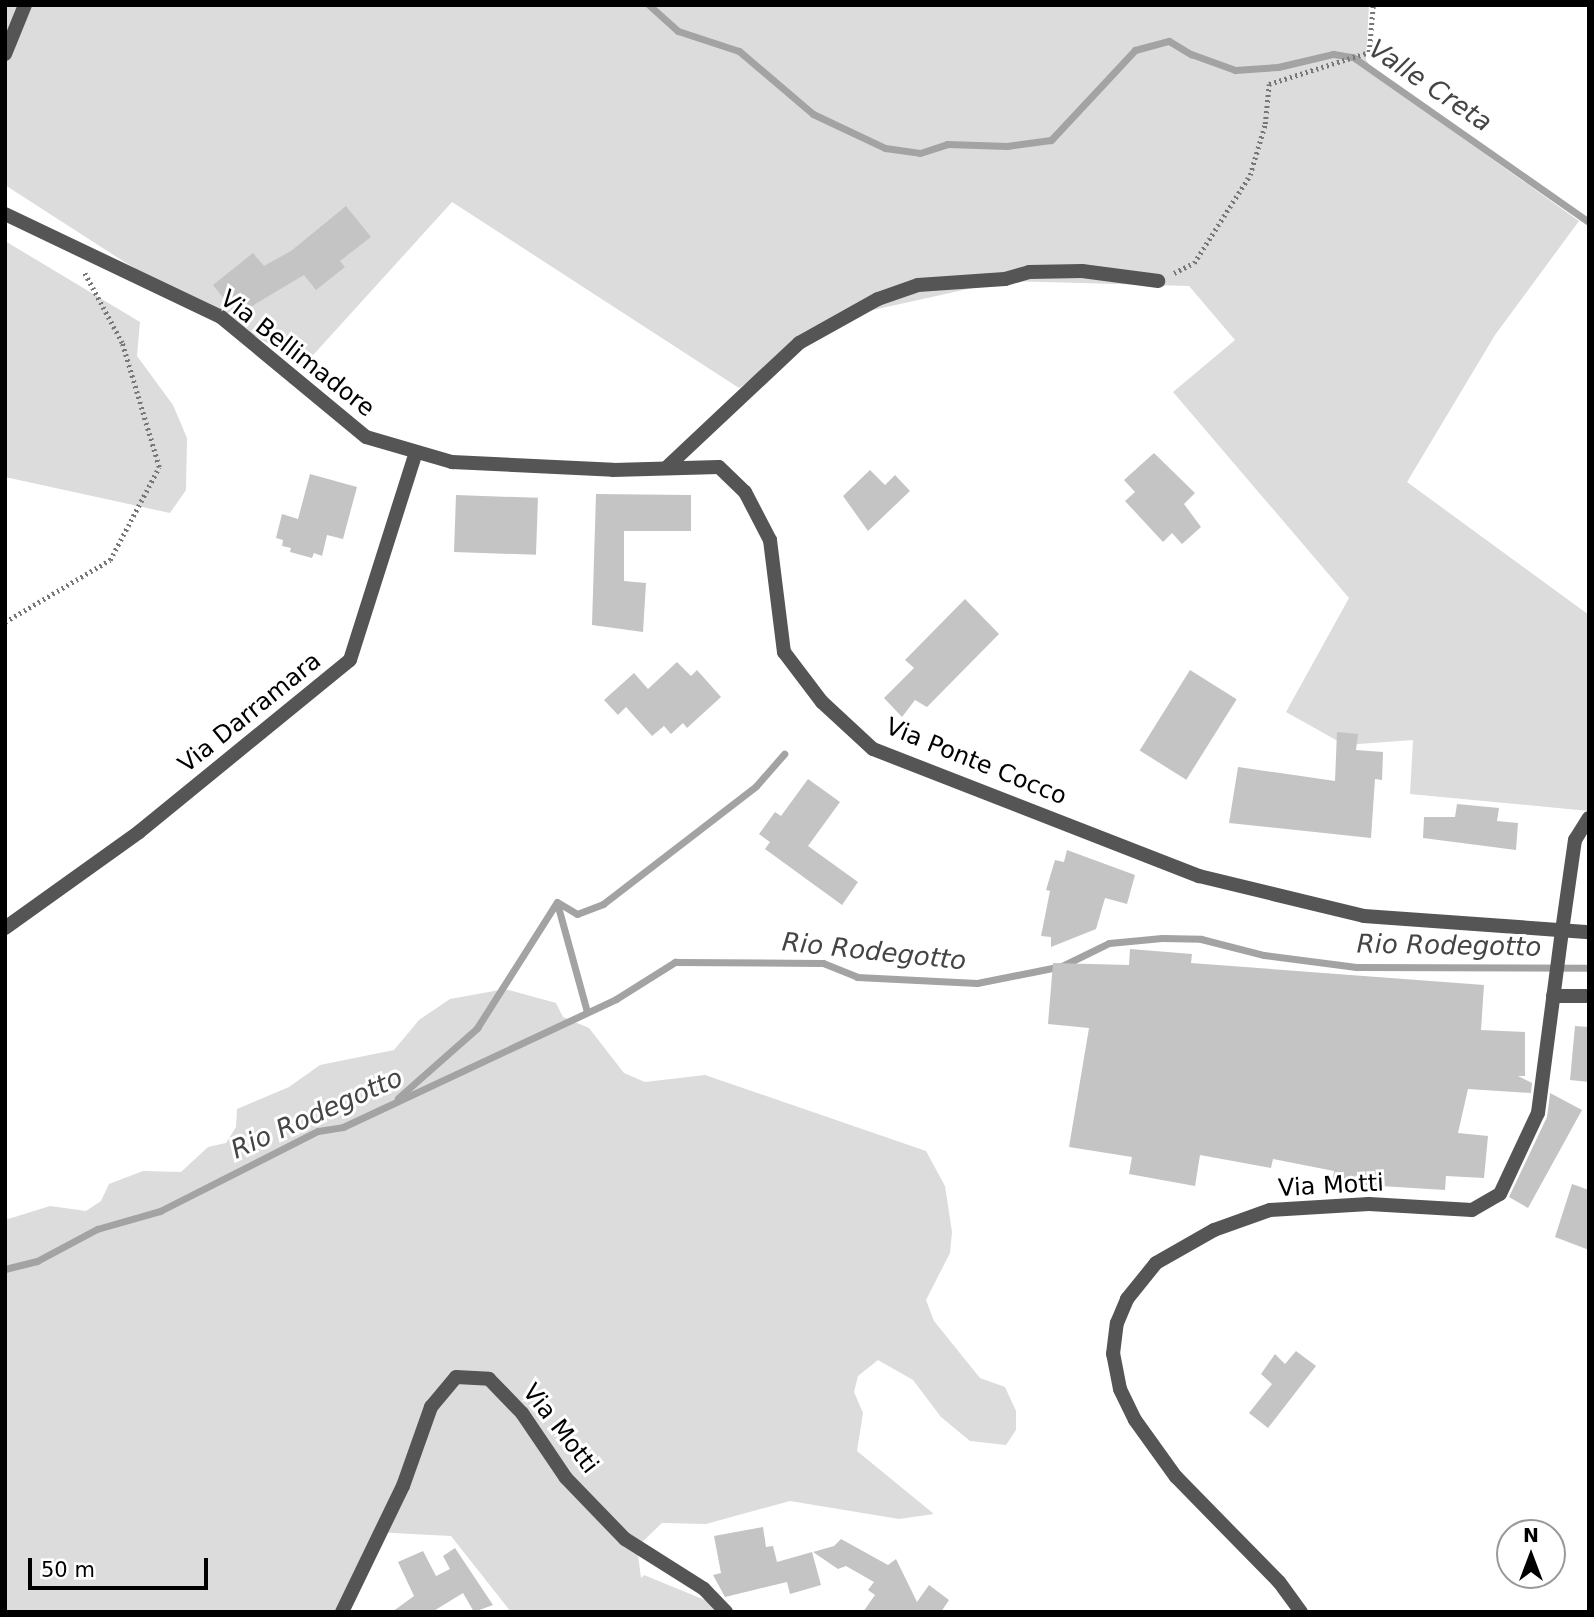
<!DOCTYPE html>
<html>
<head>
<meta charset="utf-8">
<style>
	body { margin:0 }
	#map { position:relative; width:1594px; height:1617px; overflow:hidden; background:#fff; font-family:"DejaVu Sans",sans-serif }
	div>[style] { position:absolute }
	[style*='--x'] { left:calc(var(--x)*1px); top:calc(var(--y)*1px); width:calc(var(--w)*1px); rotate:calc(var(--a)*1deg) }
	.green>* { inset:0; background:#dcdcdc }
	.stream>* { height:7px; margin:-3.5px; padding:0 3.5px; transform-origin:3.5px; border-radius:3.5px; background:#a3a3a3 }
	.building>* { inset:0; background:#c4c4c4; transform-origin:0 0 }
	.path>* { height:4.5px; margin-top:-2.25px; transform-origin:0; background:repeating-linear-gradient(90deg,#777 0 2px,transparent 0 5.5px) }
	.minor>* { height:14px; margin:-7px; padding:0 7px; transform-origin:7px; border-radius:7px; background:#555 }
	.tertiary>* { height:14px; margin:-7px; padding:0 7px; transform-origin:7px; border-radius:7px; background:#555 }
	span { translate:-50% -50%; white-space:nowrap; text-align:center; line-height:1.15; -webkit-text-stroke:6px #fff; paint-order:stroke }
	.street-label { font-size:24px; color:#000 }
	.water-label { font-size:26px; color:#444; font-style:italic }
	.frame { position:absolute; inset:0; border:7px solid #000; pointer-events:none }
	.north { position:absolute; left:1496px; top:1519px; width:70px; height:70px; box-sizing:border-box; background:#fff; border:2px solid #999; border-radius:50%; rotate:0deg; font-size:19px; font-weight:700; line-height:28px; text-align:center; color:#000 }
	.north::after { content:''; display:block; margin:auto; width:24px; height:32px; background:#000; clip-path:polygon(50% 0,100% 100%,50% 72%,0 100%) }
	.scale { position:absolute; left:28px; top:1558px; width:180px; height:32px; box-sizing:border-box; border:4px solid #000; border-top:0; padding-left:9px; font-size:21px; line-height:24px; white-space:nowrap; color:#000; -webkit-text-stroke:5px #fff; paint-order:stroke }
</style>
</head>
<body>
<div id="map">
	<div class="green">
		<i style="clip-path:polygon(5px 5px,1369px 5px,1366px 60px,1381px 80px,1579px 221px,1495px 335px,1407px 482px,1589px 615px,1589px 811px,1410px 794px,1413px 740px,1345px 745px,1286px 712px,1349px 598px,1173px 392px,1235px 340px,1189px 286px,1004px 281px,855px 314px,739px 388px,452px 202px,305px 364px,126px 263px,5px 185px)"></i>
		<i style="clip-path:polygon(5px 241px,140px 322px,137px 356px,173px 405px,187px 438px,186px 490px,170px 513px,5px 477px)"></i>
		<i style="clip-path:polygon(505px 989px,556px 1003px,563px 1017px,589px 1028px,624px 1073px,645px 1082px,705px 1075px,926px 1151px,945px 1186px,952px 1232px,950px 1253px,926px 1300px,934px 1321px,980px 1378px,1005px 1387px,1016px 1411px,1016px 1430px,1006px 1445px,970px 1441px,941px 1417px,913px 1380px,878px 1360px,858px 1376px,854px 1392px,863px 1413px,857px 1451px,934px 1514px,899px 1519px,790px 1501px,706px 1524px,662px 1523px,637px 1547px,641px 1578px,644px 1575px,734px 1612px,511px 1612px,451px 1536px,374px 1532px,335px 1612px,5px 1612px,5px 1220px,50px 1206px,86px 1211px,101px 1201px,109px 1184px,143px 1171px,181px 1172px,208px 1147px,226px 1143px,236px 1127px,237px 1109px,289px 1087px,320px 1065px,394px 1050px,419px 1020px,450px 999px)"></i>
	</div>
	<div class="stream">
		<i style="--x:649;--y:5;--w:39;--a:42"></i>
		<i style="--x:678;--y:31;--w:64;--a:18.2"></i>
		<i style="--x:739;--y:51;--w:97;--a:40.4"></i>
		<i style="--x:813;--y:114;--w:80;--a:25.3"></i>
		<i style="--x:885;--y:148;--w:35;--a:8"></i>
		<i style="--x:920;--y:153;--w:28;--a:-18"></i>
		<i style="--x:947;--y:144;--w:60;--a:1.9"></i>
		<i style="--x:1007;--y:146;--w:44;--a:-7.8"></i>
		<i style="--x:1051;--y:140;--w:123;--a:-47"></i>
		<i style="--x:1135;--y:50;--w:35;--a:-15"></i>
		<i style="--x:1169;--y:41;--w:26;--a:31"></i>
		<i style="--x:1191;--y:54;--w:47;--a:20"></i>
		<i style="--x:1235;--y:70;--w:43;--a:-4"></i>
		<i style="--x:1278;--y:67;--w:57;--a:-13.3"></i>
		<i style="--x:1333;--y:54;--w:20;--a:9"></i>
		<i style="--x:1353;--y:57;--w:288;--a:35"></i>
		<i style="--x:557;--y:902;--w:23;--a:31"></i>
		<i style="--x:577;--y:914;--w:28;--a:-21"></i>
		<i style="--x:603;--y:904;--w:193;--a:-37.6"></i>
		<i style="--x:756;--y:786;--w:43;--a:-48.8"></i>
		<i style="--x:557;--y:903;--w:113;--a:74.6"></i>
		<i style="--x:398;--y:1098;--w:106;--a:-41.5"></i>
		<i style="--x:477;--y:1028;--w:149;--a:-57.6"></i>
		<i style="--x:5;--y:1269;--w:33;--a:-14"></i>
		<i style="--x:37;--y:1261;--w:68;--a:-28.1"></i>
		<i style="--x:97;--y:1229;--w:66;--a:-15.9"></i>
		<i style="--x:160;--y:1211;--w:177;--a:-26.9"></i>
		<i style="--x:318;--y:1131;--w:25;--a:-9"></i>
		<i style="--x:343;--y:1127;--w:302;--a:-25.1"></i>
		<i style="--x:616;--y:999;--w:70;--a:-32.1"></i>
		<i style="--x:675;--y:962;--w:148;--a:0.4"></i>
		<i style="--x:823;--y:963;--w:37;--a:22"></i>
		<i style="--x:857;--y:977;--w:120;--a:2.9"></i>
		<i style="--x:977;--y:983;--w:87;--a:-11.3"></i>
		<i style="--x:1062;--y:966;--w:52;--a:-26.1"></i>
		<i style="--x:1109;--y:943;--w:53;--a:-5.4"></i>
		<i style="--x:1162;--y:938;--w:39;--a:1"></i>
		<i style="--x:1201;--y:939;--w:65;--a:14.3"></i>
		<i style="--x:1264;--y:955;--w:93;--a:7.4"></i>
		<i style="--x:1356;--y:967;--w:233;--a:0.2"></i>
	</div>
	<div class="building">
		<i style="clip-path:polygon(346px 206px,371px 237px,340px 261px,345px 267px,316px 290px,304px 275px,237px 315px,213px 285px,253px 253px,264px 266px,291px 251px)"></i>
		<i style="clip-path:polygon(1154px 453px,1195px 493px,1184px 504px,1201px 527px,1182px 544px,1172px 533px,1163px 542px,1125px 501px,1135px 492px,1124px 480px)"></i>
		<i style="clip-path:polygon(870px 470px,885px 485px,895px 475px,910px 491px,868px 531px,843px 496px)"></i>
		<i style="clip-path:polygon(310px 474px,357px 487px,343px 539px,327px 535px,322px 556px,314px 553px,312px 558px,290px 552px,291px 548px,282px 546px,283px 540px,276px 538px,282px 514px,298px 519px)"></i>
		<i style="clip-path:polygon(596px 494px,691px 495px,691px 531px,624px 531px,624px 581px,646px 583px,643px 632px,592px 625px)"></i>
		<i style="left:456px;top:495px;width:82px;height:57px;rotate:2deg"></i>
		<i style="clip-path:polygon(965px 599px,999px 634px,927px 707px,915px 700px,902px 717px,884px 698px,914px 668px,905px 660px)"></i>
		<i style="clip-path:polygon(677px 662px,691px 676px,697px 670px,721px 697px,687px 728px,683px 723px,671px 734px,664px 726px,652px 736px,626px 707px,618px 715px,604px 700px,634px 673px,648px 689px)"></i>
		<i style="left:1190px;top:670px;width:55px;height:95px;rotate:32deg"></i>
		<i style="clip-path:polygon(1337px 732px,1358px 734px,1356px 750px,1383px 752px,1382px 780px,1375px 779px,1371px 838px,1229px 823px,1238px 767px,1335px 781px)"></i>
		<i style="clip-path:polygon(808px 779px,840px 802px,808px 846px,858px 882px,842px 905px,765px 849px,770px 842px,759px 834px,775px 812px,781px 816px)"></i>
		<i style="clip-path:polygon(1457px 804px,1499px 808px,1497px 821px,1518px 823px,1516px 850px,1423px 838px,1424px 817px,1455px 817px)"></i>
		<i style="clip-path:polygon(1067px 850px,1135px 875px,1127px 904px,1105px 898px,1096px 929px,1051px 947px,1051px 937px,1041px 936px,1050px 891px,1046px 890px,1055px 860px,1064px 862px)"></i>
		<i style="clip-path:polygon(1130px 949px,1192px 954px,1191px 963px,1484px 985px,1481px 1030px,1525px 1032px,1525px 1076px,1518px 1076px,1532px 1083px,1531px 1093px,1468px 1089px,1458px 1133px,1488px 1136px,1484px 1178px,1446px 1176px,1445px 1190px,1332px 1183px,1334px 1171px,1273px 1159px,1271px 1168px,1200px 1155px,1195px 1186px,1129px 1174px,1132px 1157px,1069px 1147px,1089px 1028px,1048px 1024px,1053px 963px,1129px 965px)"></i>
		<i style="clip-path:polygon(1575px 1026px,1589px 1027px,1589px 1082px,1570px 1080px)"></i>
		<i style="clip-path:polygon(1550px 1094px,1550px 1093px,1582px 1110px,1528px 1208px,1509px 1197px,1547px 1117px)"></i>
		<i style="clip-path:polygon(1572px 1184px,1589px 1190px,1589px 1250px,1555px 1237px)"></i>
		<i style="clip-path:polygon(1296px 1351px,1316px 1366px,1268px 1428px,1249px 1413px,1272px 1384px,1261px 1374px,1275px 1354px,1285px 1364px)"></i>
		<i style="clip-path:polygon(763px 1527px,766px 1547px,773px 1546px,777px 1562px,812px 1552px,821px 1585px,790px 1594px,787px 1582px,725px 1597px,713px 1575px,721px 1573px,714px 1536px)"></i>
		<i style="clip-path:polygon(841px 1539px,888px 1565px,896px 1559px,917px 1602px,929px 1585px,949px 1600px,941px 1612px,863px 1612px,875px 1595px,868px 1590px,874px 1582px,846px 1566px,838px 1569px,813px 1552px,834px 1546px)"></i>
		<i style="clip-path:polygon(455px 1548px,493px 1605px,474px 1612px,463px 1593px,432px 1612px,392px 1612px,414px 1596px,398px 1562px,423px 1551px,436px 1576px,450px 1569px,443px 1556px)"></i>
	</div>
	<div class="path">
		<i style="--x:1174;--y:273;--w:22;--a:-27"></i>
		<i style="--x:1194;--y:263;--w:104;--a:-57.5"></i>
		<i style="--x:1250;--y:175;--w:53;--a:-73.6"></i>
		<i style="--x:1265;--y:124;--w:40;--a:-84.3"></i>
		<i style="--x:1269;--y:84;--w:105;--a:-17.7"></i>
		<i style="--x:1369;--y:52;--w:47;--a:-85.1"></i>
		<i style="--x:5;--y:622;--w:122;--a:-30.6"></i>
		<i style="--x:110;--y:560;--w:105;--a:-62.2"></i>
		<i style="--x:159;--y:467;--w:129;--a:-106.6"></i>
		<i style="--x:122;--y:343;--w:81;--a:-118.2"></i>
	</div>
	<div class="minor">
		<i style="--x:5;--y:54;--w:53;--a:-67.8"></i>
		<i style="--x:5;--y:214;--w:239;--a:25.5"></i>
		<i style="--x:221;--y:317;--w:188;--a:39.6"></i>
		<i style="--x:366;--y:437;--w:90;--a:16.2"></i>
		<i style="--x:452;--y:462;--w:161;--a:2.8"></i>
		<i style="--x:613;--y:470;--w:106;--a:-1.6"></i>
		<i style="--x:719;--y:467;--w:36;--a:44"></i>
		<i style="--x:745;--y:492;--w:54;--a:62.5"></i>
		<i style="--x:770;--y:540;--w:113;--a:82.9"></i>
		<i style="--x:784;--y:652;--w:63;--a:52.8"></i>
		<i style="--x:822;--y:702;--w:69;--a:42.7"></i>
		<i style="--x:873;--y:749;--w:350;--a:21.3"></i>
		<i style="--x:1199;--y:876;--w:170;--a:13.6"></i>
		<i style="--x:1364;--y:916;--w:226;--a:4.1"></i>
		<i style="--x:5;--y:928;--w:165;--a:-35.6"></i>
		<i style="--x:139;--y:832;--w:272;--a:-39.2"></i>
		<i style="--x:350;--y:660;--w:215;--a:-72.4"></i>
		<i style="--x:1562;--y:931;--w:92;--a:-81.9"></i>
		<i style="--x:1575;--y:840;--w:26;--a:-58"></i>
		<i style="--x:1553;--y:996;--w:36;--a:0"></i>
		<i style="--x:342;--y:1612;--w:140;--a:-64.2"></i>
		<i style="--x:403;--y:1486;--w:84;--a:-70.5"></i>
		<i style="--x:431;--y:1407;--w:39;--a:-50"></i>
		<i style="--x:456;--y:1377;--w:33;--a:3"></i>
		<i style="--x:489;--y:1379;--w:47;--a:45.9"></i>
		<i style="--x:522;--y:1413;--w:78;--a:55.9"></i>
		<i style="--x:566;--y:1478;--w:85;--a:46"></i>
		<i style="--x:625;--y:1539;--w:93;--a:32.3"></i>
		<i style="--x:704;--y:1589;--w:32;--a:46"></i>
	</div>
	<div class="tertiary">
		<i style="--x:666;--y:468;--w:183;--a:-43.2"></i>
		<i style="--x:799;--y:343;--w:90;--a:-29.1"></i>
		<i style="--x:878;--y:299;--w:42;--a:-19.3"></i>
		<i style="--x:918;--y:285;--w:87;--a:-3.9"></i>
		<i style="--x:1005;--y:279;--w:25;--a:-16"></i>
		<i style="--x:1029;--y:272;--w:53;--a:-1.1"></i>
		<i style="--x:1082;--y:271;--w:77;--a:7.5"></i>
		<i style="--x:1301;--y:1612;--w:37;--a:-126"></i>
		<i style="--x:1279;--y:1582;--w:147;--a:-134.4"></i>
		<i style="--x:1176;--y:1477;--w:70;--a:-125.7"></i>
		<i style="--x:1135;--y:1420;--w:34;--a:-116"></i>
		<i style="--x:1120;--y:1389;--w:36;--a:-101"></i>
		<i style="--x:1113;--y:1354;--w:31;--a:-83"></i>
		<i style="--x:1117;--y:1323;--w:26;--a:-67"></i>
		<i style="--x:1127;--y:1299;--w:46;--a:-51.1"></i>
		<i style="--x:1156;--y:1263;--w:67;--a:-29.6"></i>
		<i style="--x:1214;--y:1230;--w:59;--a:-19.7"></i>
		<i style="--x:1270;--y:1210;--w:99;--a:-3.5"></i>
		<i style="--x:1369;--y:1204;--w:103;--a:3.3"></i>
		<i style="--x:1472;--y:1210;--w:32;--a:-30"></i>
		<i style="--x:1500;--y:1194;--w:89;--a:-64.9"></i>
		<i style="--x:1538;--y:1113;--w:184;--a:-82.5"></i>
	</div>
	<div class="street-label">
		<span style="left:297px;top:354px;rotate:38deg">Via Bellimadore</span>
		<span style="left:250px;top:713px;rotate:-39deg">Via Darramara</span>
		<span style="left:976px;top:762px;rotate:22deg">Via Ponte Cocco</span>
		<span style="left:1331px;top:1186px;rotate:-3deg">Via Motti</span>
		<span style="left:560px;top:1429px;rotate:52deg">Via Motti</span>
	</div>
	<div class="water-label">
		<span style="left:1430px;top:86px;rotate:34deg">Valle Creta</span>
		<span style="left:1449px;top:946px;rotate:1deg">Rio Rodegotto</span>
		<span style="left:874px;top:952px;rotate:6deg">Rio Rodegotto</span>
		<span style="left:317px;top:1114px;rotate:-24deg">Rio Rodegotto</span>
	</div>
	<div class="frame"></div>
	<div class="north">N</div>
	<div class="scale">50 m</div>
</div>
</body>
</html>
